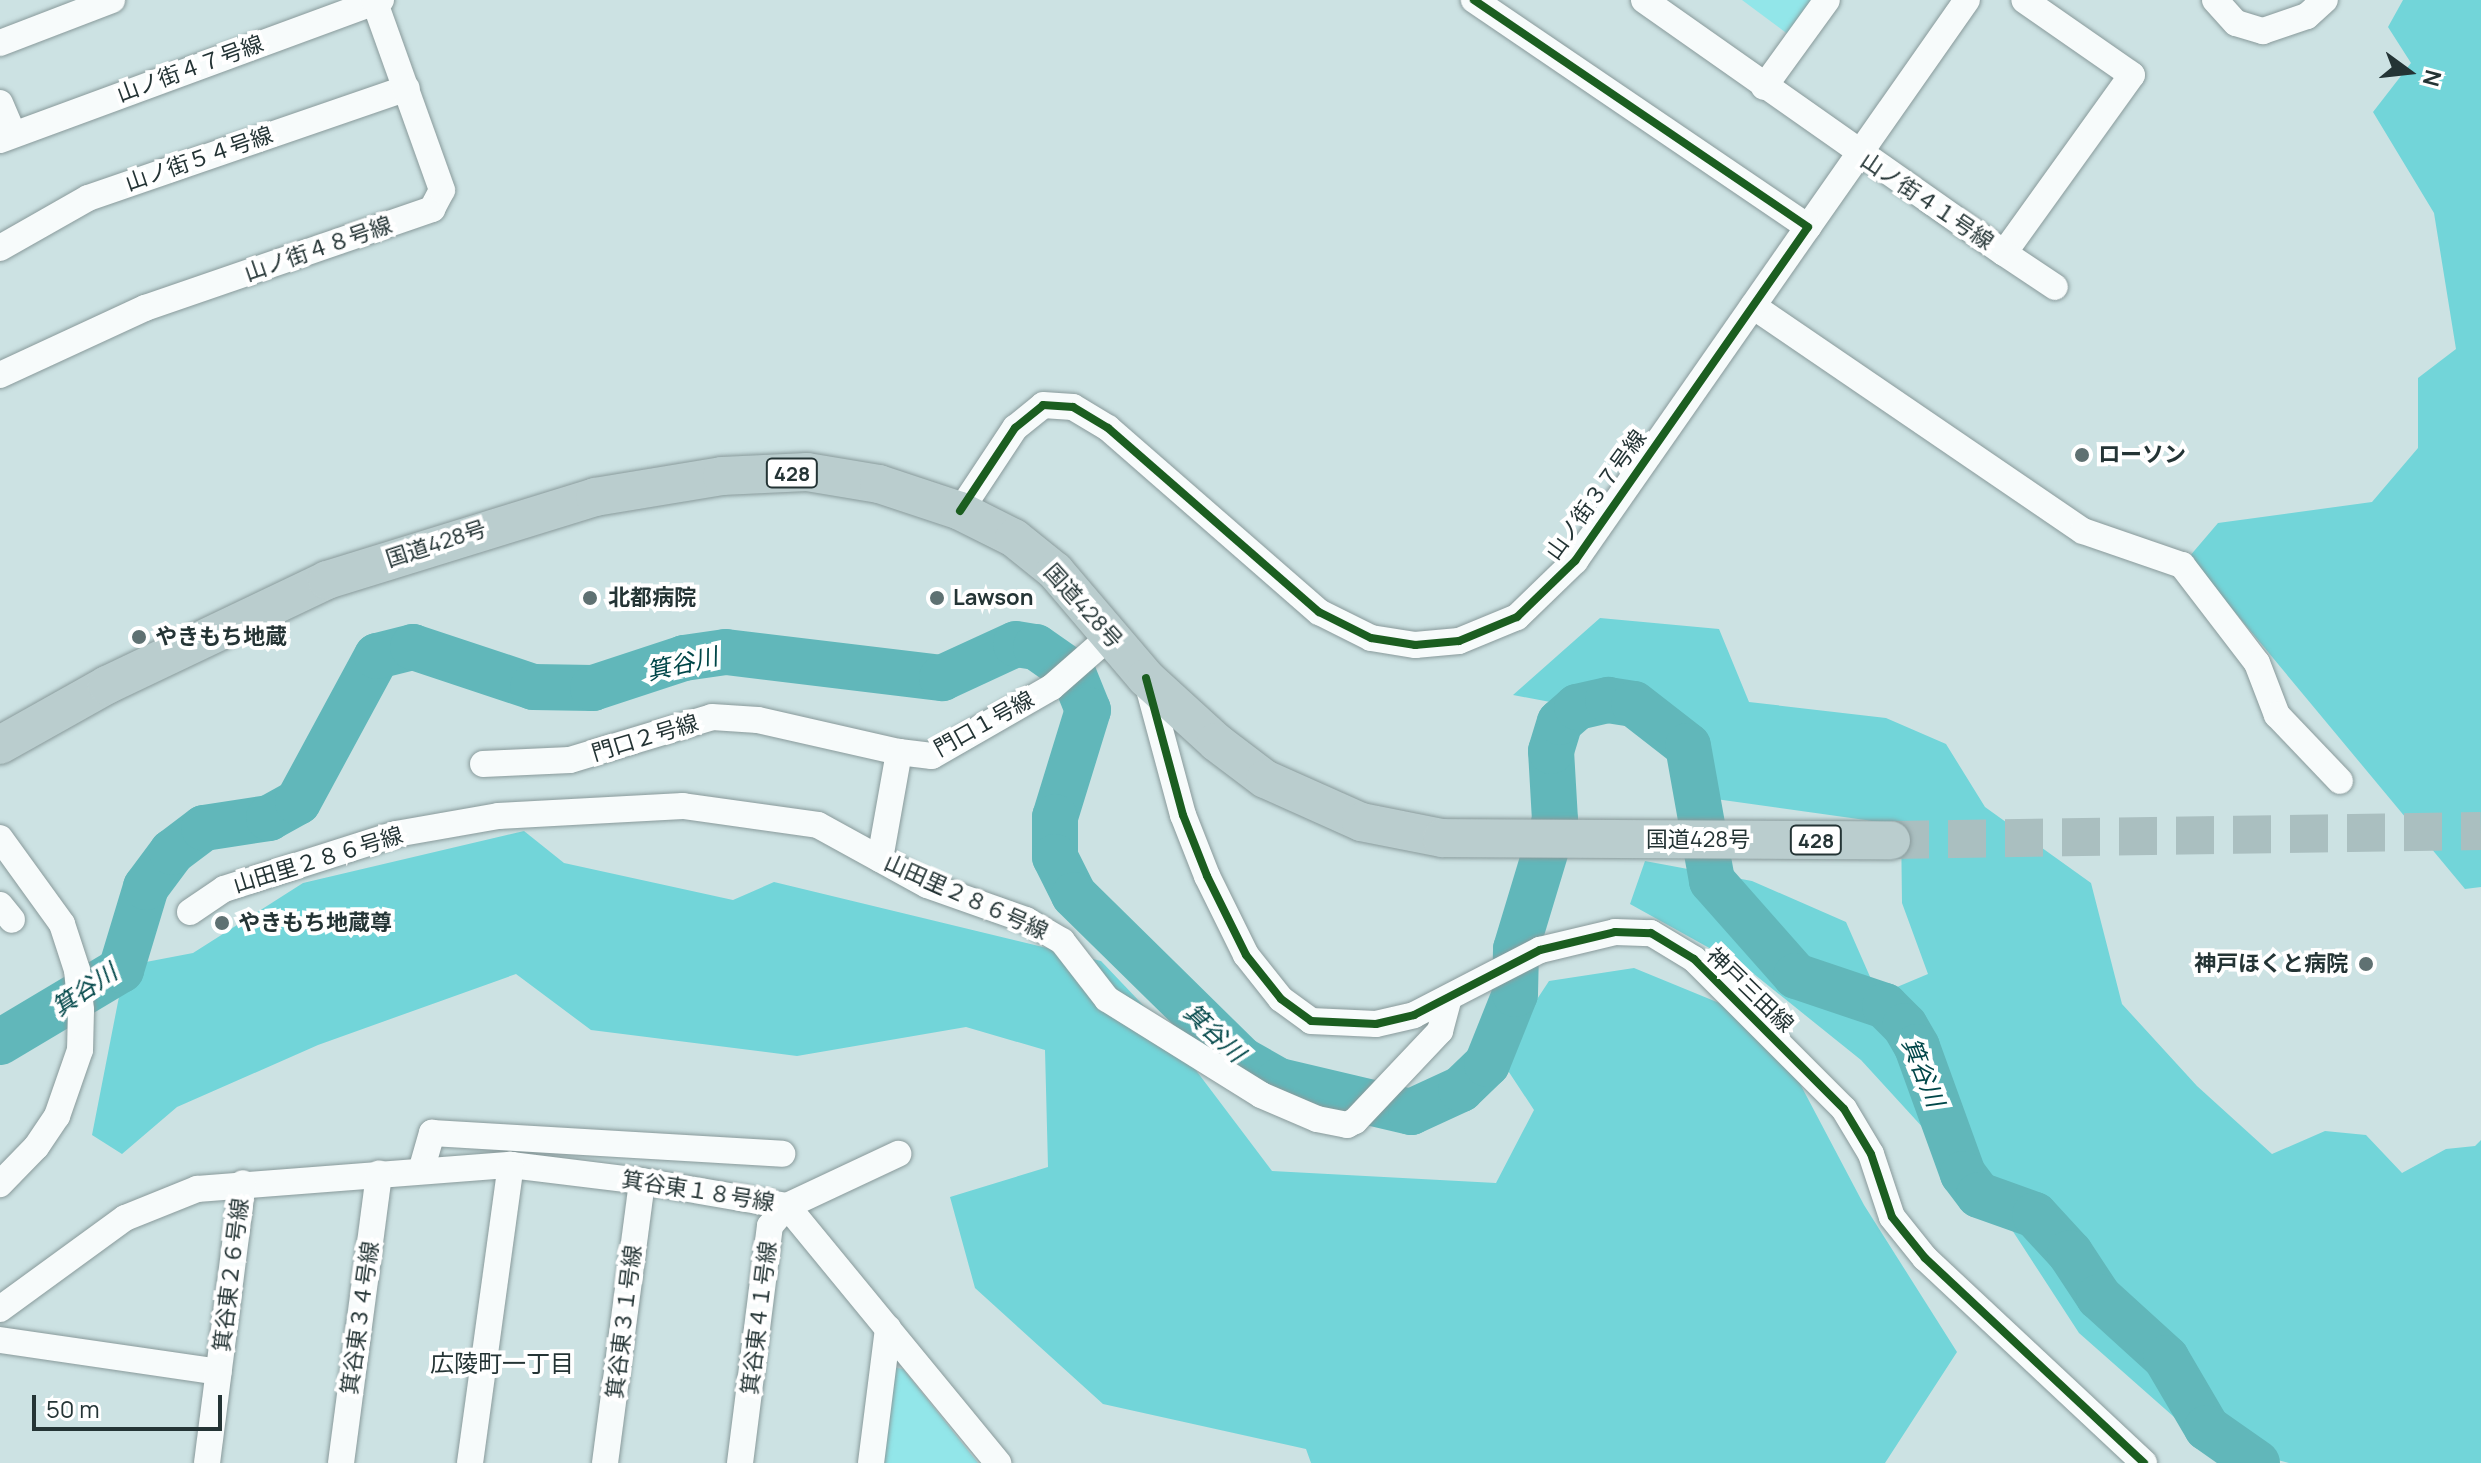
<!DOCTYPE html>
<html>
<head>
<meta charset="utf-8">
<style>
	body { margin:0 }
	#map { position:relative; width:2481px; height:1463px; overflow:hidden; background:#cce2e3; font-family:Manrope,"Noto Sans JP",sans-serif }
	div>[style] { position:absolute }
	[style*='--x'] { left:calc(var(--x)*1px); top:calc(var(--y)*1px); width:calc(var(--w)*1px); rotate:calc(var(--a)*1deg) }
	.green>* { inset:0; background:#92e6e9 }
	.forest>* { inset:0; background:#72d5d9 }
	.river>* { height:46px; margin:-23px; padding:0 23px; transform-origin:23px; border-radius:23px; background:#61b7ba }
	.highway-tunnel>* { height:38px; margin-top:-19px; transform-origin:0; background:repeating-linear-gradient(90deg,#aabfc0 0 38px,transparent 0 57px) }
	.roads { filter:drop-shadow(0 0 2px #899a9b) drop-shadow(0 0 2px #899a9b) }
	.minor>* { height:26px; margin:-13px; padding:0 13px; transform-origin:13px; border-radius:13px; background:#f7fbfb }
	.highway>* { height:38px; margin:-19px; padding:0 19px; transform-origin:19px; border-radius:19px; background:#bacdce }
	.cycleway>* { height:8px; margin:-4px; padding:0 4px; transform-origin:4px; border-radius:4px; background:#1b5e20 }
	.dots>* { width:22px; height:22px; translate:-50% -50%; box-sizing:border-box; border:4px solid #fff; border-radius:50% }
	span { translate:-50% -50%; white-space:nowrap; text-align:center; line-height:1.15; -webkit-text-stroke:8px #fff; paint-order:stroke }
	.shield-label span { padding:2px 6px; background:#fff; border:2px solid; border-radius:6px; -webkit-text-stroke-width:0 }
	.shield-label { font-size:20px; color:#243435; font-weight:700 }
	.street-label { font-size:22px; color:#243435 }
	.poi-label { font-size:22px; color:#243435; font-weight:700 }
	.left { translate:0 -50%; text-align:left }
	.right { translate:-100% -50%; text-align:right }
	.water-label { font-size:24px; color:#004648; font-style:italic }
	.neighbourhood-label { font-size:24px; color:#243435 }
	.north { position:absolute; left:2369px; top:32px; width:80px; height:80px; -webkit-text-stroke:6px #fff; paint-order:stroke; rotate:105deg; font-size:22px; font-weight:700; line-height:32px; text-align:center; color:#243435 }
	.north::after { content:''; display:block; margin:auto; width:28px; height:36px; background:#243435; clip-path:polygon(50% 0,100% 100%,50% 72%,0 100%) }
	.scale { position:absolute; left:32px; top:1395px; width:190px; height:36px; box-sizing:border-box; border:4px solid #243435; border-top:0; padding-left:10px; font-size:24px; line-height:28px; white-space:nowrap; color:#243435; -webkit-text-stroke:6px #fff; paint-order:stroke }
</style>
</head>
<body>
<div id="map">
	<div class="green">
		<i style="clip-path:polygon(1742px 0,1813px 0,1789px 35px)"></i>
		<i style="clip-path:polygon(891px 1367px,903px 1369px,978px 1463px,879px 1463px)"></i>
	</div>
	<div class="forest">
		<i style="clip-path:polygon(2403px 0,2481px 0,2481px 887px,2465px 889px,2189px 557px,2218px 523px,2372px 502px,2418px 448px,2418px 378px,2456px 349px,2434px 213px,2373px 112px,2411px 63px,2388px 27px)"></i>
		<i style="clip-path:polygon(1600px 618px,1719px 629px,1749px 702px,1886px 718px,1946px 744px,1985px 807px,2091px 883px,2122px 1004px,2197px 1086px,2272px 1154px,2325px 1131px,2366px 1135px,2402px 1173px,2446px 1149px,2475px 1146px,2481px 1140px,2481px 1463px,2289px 1463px,2199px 1439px,2079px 1333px,2001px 1213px,1861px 1060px,1749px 970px,1630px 904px,1645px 861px,1752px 881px,1846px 922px,1878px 995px,1928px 974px,1902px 903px,1901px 825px,1687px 795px,1682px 727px,1513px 695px)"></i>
		<i style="clip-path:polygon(524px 831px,564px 863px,733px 900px,774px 882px,1101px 961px,1161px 1024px,1272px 1171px,1496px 1183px,1534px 1110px,1499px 1057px,1549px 981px,1634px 968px,1768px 1023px,1864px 1205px,1957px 1352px,1885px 1463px,1311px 1463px,1306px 1449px,1103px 1404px,975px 1288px,950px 1197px,1048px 1167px,1045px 1050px,966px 1027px,797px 1056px,591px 1030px,516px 974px,318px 1045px,177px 1107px,122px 1154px,92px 1135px,125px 966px,193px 953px,303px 883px)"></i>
	</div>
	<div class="river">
		<i style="--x:0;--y:1042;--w:141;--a:-30.8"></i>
		<i style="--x:121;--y:970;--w:87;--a:-73.2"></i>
		<i style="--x:146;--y:887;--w:44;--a:-53.4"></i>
		<i style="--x:172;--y:852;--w:40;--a:-37"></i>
		<i style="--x:204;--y:828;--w:66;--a:-8.7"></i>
		<i style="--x:269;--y:818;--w:33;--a:-29"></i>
		<i style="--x:298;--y:802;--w:166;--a:-61.6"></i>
		<i style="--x:377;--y:656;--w:37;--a:-14"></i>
		<i style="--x:413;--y:647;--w:126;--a:18.4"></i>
		<i style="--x:533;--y:687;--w:60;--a:1"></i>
		<i style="--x:593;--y:688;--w:96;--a:-18.2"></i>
		<i style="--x:684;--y:658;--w:42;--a:-8.1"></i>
		<i style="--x:726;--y:652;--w:218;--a:6.9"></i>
		<i style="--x:942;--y:678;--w:81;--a:-24.7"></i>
		<i style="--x:1016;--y:644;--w:20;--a:9"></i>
		<i style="--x:1036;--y:647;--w:45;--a:35.1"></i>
		<i style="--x:1073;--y:673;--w:40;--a:68"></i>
		<i style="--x:1088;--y:710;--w:112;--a:107.1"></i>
		<i style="--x:1055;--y:817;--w:40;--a:90"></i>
		<i style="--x:1055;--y:857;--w:42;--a:63.4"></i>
		<i style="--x:1074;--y:895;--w:235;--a:44.5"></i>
		<i style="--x:1242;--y:1060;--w:43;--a:29.6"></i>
		<i style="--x:1279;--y:1081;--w:136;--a:13.2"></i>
		<i style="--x:1411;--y:1112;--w:55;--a:-24.7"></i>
		<i style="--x:1461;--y:1089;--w:36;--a:-44"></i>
		<i style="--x:1487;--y:1064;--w:75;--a:-68.2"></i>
		<i style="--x:1515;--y:994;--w:45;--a:-88.7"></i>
		<i style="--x:1516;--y:949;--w:135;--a:-73.2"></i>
		<i style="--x:1555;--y:820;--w:69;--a:-93.3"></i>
		<i style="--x:1551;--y:751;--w:30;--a:-73"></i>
		<i style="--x:1560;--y:722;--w:23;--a:-41"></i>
		<i style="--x:1577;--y:707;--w:32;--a:-13"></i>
		<i style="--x:1608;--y:700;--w:26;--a:9"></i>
		<i style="--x:1634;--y:704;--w:68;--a:37.9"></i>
		<i style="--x:1688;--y:746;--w:137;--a:79.9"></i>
		<i style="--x:1712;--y:881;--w:127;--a:48.5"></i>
		<i style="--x:1796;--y:976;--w:94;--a:18.6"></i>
		<i style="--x:1885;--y:1006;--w:28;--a:45"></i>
		<i style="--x:1905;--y:1026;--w:24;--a:60"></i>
		<i style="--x:1917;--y:1047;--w:135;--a:70.1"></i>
		<i style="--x:1963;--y:1174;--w:26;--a:53"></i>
		<i style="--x:1979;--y:1195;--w:59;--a:19.7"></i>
		<i style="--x:2035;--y:1215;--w:52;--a:47.4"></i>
		<i style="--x:2070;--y:1253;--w:53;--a:56.6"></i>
		<i style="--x:2099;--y:1297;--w:91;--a:42.3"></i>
		<i style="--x:2166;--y:1358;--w:81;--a:59.6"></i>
		<i style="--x:2207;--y:1428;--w:61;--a:35"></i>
	</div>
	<div class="highway-tunnel">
		<i style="--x:1891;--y:840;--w:590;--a:-0.87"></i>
	</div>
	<div class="roads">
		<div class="minor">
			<i style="--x:1644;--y:0;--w:440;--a:35.1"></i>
			<i style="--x:2004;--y:253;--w:219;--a:-54.3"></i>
			<i style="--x:2132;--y:75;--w:131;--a:-145.2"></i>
			<i style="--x:2215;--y:0;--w:31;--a:48"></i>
			<i style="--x:2236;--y:23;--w:28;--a:17"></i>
			<i style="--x:2263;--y:31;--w:46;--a:-18.8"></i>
			<i style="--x:2307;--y:16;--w:24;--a:-42"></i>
			<i style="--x:0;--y:43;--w:120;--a:-21"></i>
			<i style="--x:1764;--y:87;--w:107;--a:-54.1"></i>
			<i style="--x:0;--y:103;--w:33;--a:67"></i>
			<i style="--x:0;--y:140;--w:406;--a:-20.2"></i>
			<i style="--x:1808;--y:227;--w:277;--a:-55"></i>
			<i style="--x:0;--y:248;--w:101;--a:-29.6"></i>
			<i style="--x:88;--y:198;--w:337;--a:-19"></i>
			<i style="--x:2004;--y:253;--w:61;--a:33.7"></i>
			<i style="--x:1753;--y:306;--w:399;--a:34.3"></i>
			<i style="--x:2083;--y:531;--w:105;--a:19"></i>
			<i style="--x:2182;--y:565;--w:123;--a:52.6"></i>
			<i style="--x:2257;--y:663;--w:56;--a:69"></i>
			<i style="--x:2277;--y:715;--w:91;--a:46.3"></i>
			<i style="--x:0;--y:375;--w:160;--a:-24.8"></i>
			<i style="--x:145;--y:308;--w:304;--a:-19"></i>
			<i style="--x:432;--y:209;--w:21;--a:-62"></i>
			<i style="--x:442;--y:190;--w:202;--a:-109.7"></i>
			<i style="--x:960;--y:511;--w:100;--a:-56.5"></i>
			<i style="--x:1015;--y:428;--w:36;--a:-39"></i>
			<i style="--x:1043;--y:405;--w:30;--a:4"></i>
			<i style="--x:1073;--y:407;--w:41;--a:31"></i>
			<i style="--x:1108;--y:428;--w:280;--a:41.1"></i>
			<i style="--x:1319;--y:612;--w:58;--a:26.6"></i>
			<i style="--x:1371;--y:638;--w:45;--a:9"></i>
			<i style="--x:1415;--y:645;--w:44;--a:-5.2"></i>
			<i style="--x:1459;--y:641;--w:63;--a:-22.5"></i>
			<i style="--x:1517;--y:617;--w:81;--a:-44"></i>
			<i style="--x:1575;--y:561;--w:407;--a:-55.1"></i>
			<i style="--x:1808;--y:227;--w:404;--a:-145.8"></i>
			<i style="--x:1146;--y:678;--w:142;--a:74.9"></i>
			<i style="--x:1183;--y:815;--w:66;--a:68.5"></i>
			<i style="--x:1207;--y:876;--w:88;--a:63.7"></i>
			<i style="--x:1246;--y:955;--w:56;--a:51.5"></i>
			<i style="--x:1281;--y:999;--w:37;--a:36"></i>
			<i style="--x:1311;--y:1021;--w:65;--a:2.6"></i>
			<i style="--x:1376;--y:1024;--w:39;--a:-13"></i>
			<i style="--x:1414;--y:1015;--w:142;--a:-27.3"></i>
			<i style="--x:1540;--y:950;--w:77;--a:-13.5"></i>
			<i style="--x:1615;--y:932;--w:36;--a:2"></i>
			<i style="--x:1651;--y:933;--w:50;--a:31.2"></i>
			<i style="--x:1694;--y:959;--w:212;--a:45"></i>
			<i style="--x:1844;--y:1109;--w:52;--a:59"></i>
			<i style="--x:1871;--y:1154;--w:66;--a:71.6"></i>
			<i style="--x:1892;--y:1217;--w:53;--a:51.2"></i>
			<i style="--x:1925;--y:1258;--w:300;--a:43.1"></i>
			<i style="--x:483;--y:764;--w:87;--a:-2.6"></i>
			<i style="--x:570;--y:760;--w:148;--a:-16.8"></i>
			<i style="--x:712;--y:717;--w:46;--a:3.7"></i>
			<i style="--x:758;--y:720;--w:145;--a:12.8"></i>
			<i style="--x:0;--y:838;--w:106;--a:54.2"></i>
			<i style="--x:62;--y:924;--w:48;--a:71.9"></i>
			<i style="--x:77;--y:970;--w:40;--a:84.3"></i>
			<i style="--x:81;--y:1010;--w:40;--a:91.4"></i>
			<i style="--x:80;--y:1050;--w:70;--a:109.2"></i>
			<i style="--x:57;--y:1116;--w:37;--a:124"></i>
			<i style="--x:36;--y:1147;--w:52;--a:134.2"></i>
			<i style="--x:880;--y:859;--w:109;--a:-79.9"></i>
			<i style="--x:899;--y:752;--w:33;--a:7"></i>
			<i style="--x:932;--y:756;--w:138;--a:-29.9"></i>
			<i style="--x:1052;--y:687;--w:77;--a:-41.3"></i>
			<i style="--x:0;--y:905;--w:19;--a:51"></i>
			<i style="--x:190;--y:912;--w:41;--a:-34.1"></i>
			<i style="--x:224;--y:889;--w:181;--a:-17.7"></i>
			<i style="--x:396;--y:834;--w:104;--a:-10"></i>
			<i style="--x:498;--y:816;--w:185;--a:-3.1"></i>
			<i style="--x:683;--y:806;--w:136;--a:8"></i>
			<i style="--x:818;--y:825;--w:124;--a:28.8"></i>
			<i style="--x:927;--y:885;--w:105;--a:19.5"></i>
			<i style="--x:1026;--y:920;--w:42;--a:30.3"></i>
			<i style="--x:1062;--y:941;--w:73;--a:52.2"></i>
			<i style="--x:1107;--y:999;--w:181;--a:31.9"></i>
			<i style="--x:1261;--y:1095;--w:61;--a:23.2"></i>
			<i style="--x:1317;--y:1119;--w:31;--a:11"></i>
			<i style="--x:1347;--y:1125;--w:9;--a:-27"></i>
			<i style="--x:1355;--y:1121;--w:124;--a:-46.6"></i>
			<i style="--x:1440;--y:1031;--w:34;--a:-75"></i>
			<i style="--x:421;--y:1171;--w:40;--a:-74"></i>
			<i style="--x:432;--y:1133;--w:351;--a:3.4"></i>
			<i style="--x:0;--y:1309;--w:155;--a:-36.1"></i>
			<i style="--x:125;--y:1218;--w:78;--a:-21.9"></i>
			<i style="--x:197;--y:1189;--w:315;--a:-4.4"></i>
			<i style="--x:511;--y:1165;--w:132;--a:7"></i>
			<i style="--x:642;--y:1181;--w:147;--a:9.8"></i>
			<i style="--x:787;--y:1206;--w:333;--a:50.6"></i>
			<i style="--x:0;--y:1340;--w:221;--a:8.3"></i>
			<i style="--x:207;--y:1463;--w:282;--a:-82.7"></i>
			<i style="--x:341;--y:1463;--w:292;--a:-82.5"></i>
			<i style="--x:470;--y:1463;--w:301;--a:-82.2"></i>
			<i style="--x:605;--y:1463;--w:284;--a:-82.5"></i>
			<i style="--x:740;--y:1463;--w:239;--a:-82.8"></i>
			<i style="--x:770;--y:1226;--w:26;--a:-50"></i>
			<i style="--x:787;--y:1206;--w:123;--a:-25.1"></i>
			<i style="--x:871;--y:1463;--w:136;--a:-82.8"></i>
		</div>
		<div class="highway">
			<i style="--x:0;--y:745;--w:123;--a:-29.3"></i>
			<i style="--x:107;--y:685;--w:244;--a:-25.5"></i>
			<i style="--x:327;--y:580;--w:281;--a:-17.2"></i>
			<i style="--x:595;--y:497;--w:129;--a:-9.4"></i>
			<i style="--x:722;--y:476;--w:85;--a:-2.7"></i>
			<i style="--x:807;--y:472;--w:73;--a:9.5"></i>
			<i style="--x:879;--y:484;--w:85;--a:18.4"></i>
			<i style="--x:960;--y:511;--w:60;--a:26.6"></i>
			<i style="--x:1014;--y:538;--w:53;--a:38.8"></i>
			<i style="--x:1055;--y:571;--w:140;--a:49.6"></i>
			<i style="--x:1146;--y:678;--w:95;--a:42.4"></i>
			<i style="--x:1216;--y:742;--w:61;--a:37.1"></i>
			<i style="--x:1265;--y:779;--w:105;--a:24.1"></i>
			<i style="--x:1361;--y:822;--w:83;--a:11.2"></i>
			<i style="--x:1442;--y:838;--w:449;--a:0.3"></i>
		</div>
	</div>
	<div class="cycleway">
		<i style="--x:960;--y:511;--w:100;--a:-56.5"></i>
		<i style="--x:1015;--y:428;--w:36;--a:-39"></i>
		<i style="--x:1043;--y:405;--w:30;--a:4"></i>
		<i style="--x:1073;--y:407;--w:41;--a:31"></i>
		<i style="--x:1108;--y:428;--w:280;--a:41.1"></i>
		<i style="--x:1319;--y:612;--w:58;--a:26.6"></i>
		<i style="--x:1371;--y:638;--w:45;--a:9"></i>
		<i style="--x:1415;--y:645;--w:44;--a:-5.2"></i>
		<i style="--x:1459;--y:641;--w:63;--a:-22.5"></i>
		<i style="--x:1517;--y:617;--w:81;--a:-44"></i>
		<i style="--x:1575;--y:561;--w:407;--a:-55.1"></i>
		<i style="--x:1808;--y:227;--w:404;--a:-145.8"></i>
		<i style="--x:1146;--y:678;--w:142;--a:74.9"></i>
		<i style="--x:1183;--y:815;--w:66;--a:68.5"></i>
		<i style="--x:1207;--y:876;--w:88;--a:63.7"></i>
		<i style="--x:1246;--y:955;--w:56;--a:51.5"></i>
		<i style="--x:1281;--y:999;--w:37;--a:36"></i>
		<i style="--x:1311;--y:1021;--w:65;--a:2.6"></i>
		<i style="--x:1376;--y:1024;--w:39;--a:-13"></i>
		<i style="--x:1414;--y:1015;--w:142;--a:-27.3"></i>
		<i style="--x:1540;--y:950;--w:77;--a:-13.5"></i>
		<i style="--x:1615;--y:932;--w:36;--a:2"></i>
		<i style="--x:1651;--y:933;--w:50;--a:31.2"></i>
		<i style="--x:1694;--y:959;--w:212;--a:45"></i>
		<i style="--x:1844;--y:1109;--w:52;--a:59"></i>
		<i style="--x:1871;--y:1154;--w:66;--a:71.6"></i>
		<i style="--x:1892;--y:1217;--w:53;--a:51.2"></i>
		<i style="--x:1925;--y:1258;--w:300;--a:43.1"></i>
	</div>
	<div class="dots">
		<i style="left:2082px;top:455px;background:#5f7172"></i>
		<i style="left:590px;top:598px;background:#5f7172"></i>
		<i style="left:937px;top:598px;background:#5f7172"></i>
		<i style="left:139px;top:637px;background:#5f7172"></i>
		<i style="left:222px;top:923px;background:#5f7172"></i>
		<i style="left:2366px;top:964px;background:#5f7172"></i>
	</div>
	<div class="shield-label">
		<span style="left:792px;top:473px">428</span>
		<span style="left:1816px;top:840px">428</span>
	</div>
	<div class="street-label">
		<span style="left:190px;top:69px;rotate:-20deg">山ノ街４７号線</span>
		<span style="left:199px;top:159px;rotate:-19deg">山ノ街５４号線</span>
		<span style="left:1927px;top:201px;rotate:34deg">山ノ街４１号線</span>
		<span style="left:318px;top:249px;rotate:-19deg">山ノ街４８号線</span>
		<span style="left:1596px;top:495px;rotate:-54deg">山ノ街３７号線</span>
		<span style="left:436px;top:544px;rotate:-18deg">国道428号</span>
		<span style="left:1083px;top:606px;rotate:48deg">国道428号</span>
		<span style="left:984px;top:724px;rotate:-29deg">門口１号線</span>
		<span style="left:645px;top:738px;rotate:-17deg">門口２号線</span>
		<span style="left:1698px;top:840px">国道428号</span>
		<span style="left:318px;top:860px;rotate:-17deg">山田里２８６号線</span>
		<span style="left:966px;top:897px;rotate:24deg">山田里２８６号線</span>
		<span style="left:1750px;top:990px;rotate:44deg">神戸三田線</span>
		<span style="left:698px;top:1191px;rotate:9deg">箕谷東１８号線</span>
		<span style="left:231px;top:1275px;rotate:-83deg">箕谷東２６号線</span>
		<span style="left:360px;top:1318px;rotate:-82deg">箕谷東３４号線</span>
		<span style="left:759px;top:1318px;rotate:-83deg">箕谷東４１号線</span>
		<span style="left:624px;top:1322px;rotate:-83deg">箕谷東３１号線</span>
	</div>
	<div class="poi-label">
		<span class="left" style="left:2098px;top:455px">ローソン</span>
		<span class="left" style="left:608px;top:598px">北都病院</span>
		<span class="left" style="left:953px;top:598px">Lawson</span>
		<span class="left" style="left:155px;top:637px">やきもち地蔵</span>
		<span class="left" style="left:238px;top:923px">やきもち地蔵尊</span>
		<span class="right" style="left:2348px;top:964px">神戸ほくと病院</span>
	</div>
	<div class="water-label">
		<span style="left:682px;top:663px;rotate:-13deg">箕谷川</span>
		<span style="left:84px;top:989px;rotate:-34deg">箕谷川</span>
		<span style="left:1215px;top:1032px;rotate:43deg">箕谷川</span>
		<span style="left:1924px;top:1072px;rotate:68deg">箕谷川</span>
	</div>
	<div class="neighbourhood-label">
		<span style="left:502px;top:1363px">広陵町一丁目</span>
	</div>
	<div class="north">N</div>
	<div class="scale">50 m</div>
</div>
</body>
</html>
